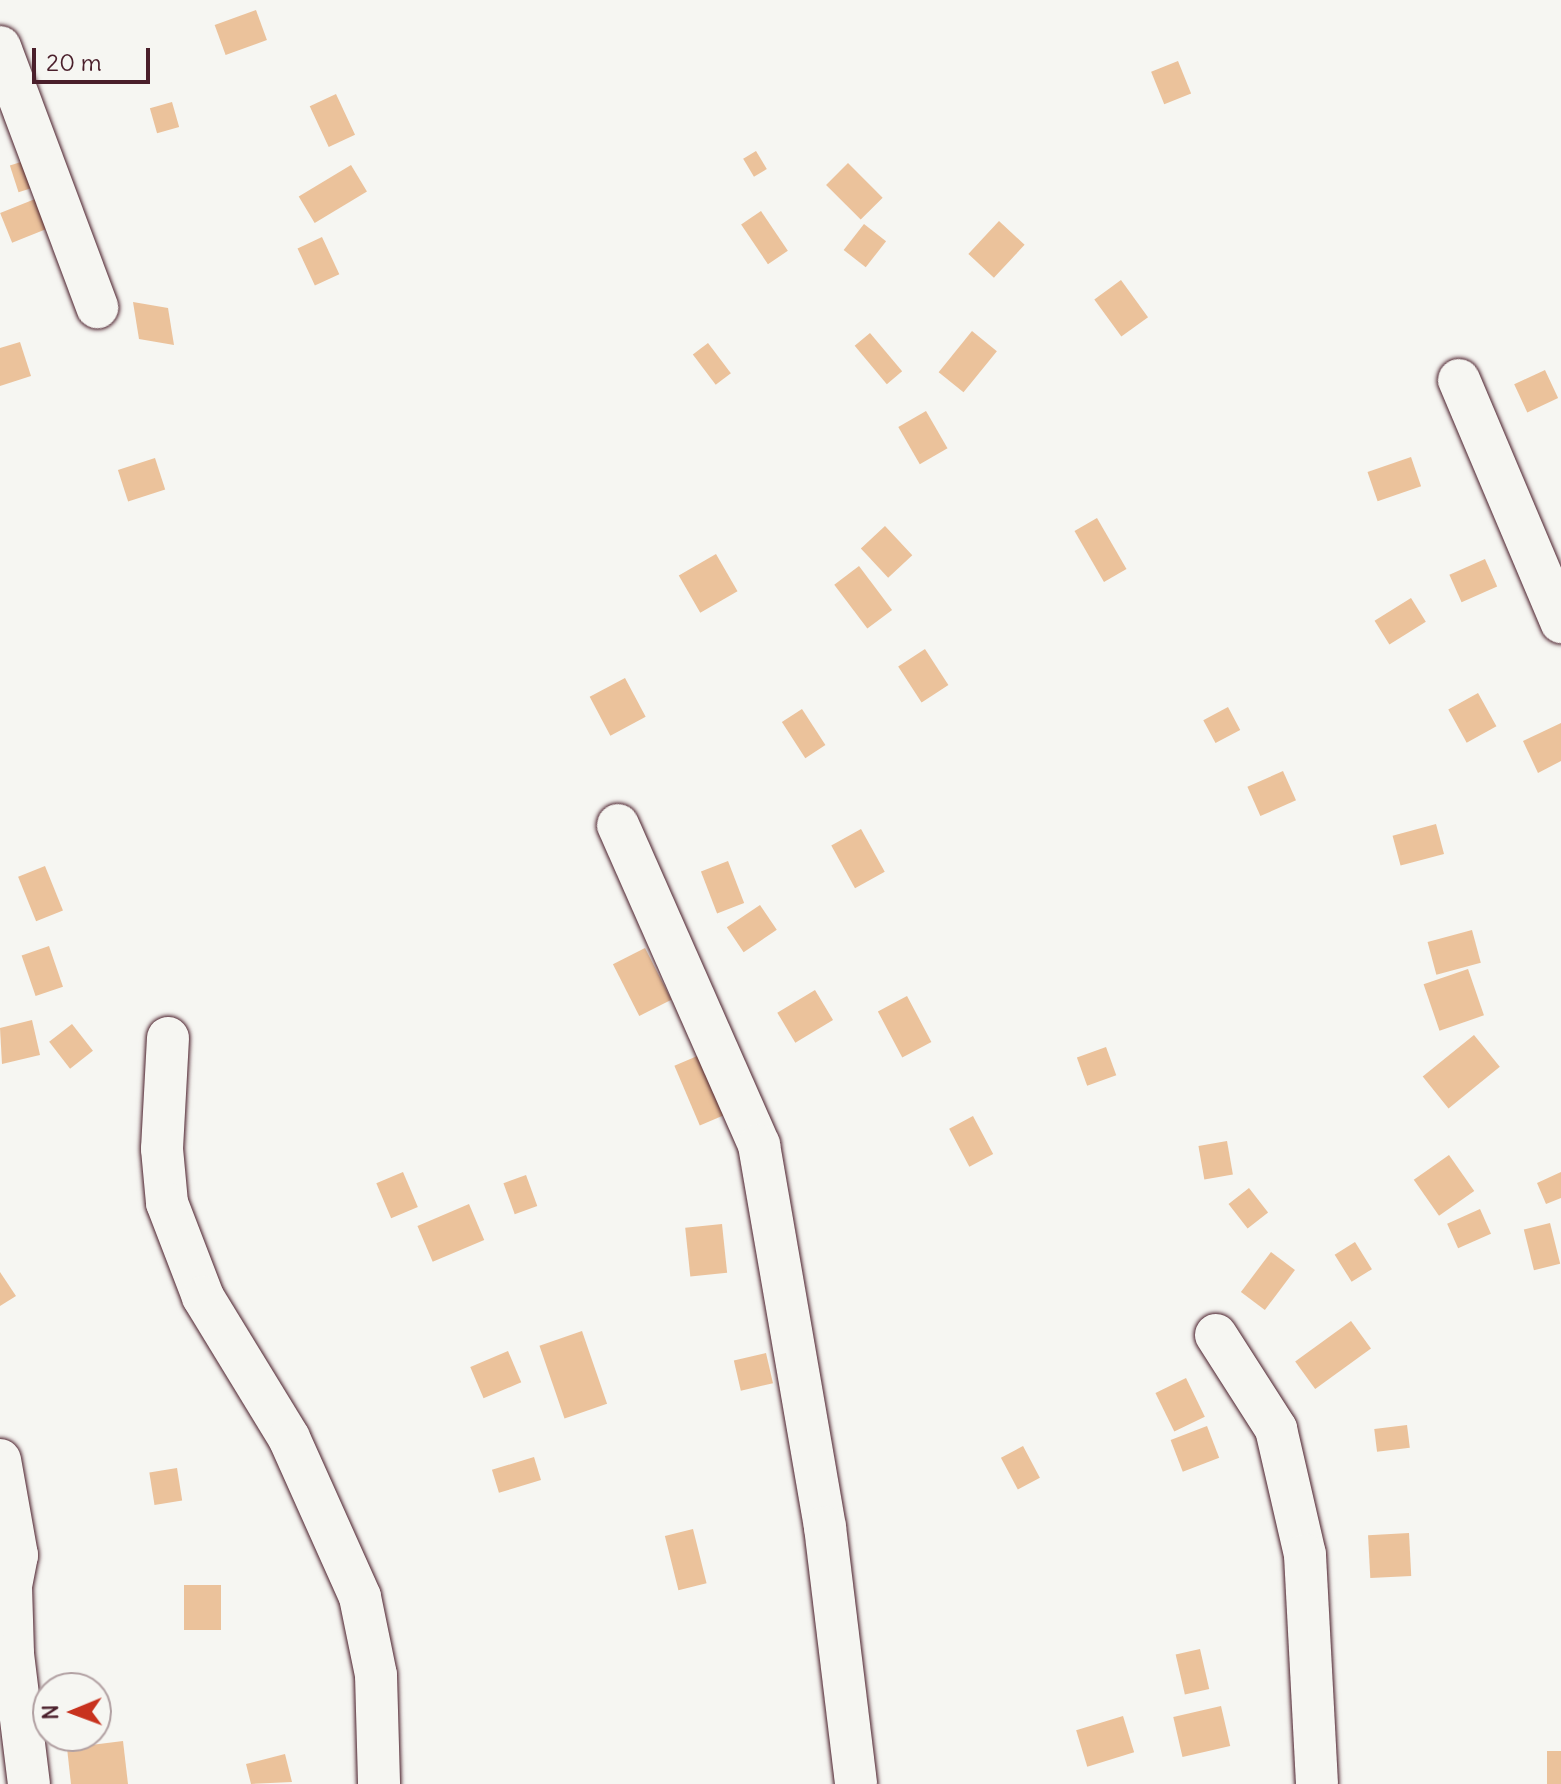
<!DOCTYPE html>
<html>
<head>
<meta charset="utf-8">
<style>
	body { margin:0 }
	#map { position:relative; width:1561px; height:1784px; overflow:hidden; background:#f6f6f2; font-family:Delius,sans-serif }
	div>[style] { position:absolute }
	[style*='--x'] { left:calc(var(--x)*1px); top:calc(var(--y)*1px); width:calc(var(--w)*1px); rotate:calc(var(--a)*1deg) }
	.building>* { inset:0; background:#ebc29b; transform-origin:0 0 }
	.roads { filter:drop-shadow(0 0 2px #4a1f2b) drop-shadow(0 0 2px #4a1f2b) }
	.minor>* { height:42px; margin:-21px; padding:0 21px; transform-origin:21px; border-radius:21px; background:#f6f6f2 }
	span { translate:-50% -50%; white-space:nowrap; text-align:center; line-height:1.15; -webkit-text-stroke:6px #f6f6f2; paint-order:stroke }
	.north { position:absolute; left:32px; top:1672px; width:80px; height:80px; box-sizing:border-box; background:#f6f6f2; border:2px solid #b1a0a2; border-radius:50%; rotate:269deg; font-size:22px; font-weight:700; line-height:32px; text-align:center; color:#4a1f2b }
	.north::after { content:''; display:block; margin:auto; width:28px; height:36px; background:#c8321e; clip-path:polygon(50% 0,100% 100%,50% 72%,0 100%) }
	.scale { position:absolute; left:32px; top:48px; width:118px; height:36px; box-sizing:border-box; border:4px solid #4a1f2b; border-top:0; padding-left:10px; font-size:24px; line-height:28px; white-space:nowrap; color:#4a1f2b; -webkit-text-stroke:6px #f6f6f2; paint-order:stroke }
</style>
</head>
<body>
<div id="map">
	<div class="building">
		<i style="left:256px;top:10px;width:32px;height:44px;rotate:70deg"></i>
		<i style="left:1178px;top:61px;width:35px;height:29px;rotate:68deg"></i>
		<i style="left:336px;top:94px;width:45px;height:29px;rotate:65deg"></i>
		<i style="left:172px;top:102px;width:26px;height:23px;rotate:74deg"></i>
		<i style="left:756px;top:151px;width:21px;height:15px;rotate:59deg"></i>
		<i style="left:27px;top:160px;width:28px;height:18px;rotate:72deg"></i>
		<i style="left:848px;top:163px;width:49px;height:31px;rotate:45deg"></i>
		<i style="left:351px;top:165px;width:31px;height:61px;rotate:59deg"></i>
		<i style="left:40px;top:197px;width:32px;height:43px;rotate:68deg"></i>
		<i style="left:761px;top:211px;width:48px;height:24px;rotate:56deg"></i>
		<i style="left:999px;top:221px;width:35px;height:45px;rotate:43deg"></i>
		<i style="left:864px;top:224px;width:28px;height:33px;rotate:38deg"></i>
		<i style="left:322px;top:237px;width:41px;height:27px;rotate:65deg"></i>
		<i style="left:1121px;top:280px;width:46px;height:33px;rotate:54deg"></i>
		<i style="clip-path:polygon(133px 302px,168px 308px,174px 345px,139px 339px)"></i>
		<i style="left:972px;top:331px;width:32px;height:53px;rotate:39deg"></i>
		<i style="left:870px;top:333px;width:50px;height:20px;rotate:50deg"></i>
		<i style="clip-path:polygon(20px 342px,31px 376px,0 386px,0 348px)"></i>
		<i style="left:708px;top:343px;width:38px;height:19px;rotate:53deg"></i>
		<i style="left:1545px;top:370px;width:31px;height:34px;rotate:65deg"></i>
		<i style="left:926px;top:411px;width:43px;height:32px;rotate:60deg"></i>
		<i style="left:1411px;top:457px;width:31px;height:46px;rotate:71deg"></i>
		<i style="left:155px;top:458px;width:33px;height:39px;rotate:72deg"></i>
		<i style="left:1097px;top:518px;width:59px;height:26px;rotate:60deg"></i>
		<i style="left:885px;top:526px;width:40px;height:33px;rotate:47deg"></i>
		<i style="left:716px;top:554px;width:43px;height:43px;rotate:60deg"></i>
		<i style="left:1485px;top:559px;width:30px;height:39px;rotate:66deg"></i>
		<i style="left:859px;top:566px;width:55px;height:31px;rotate:53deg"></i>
		<i style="left:1411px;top:598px;width:28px;height:43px;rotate:58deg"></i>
		<i style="left:925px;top:649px;width:43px;height:32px;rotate:57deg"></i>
		<i style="left:625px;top:678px;width:44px;height:40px;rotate:62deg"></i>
		<i style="left:1478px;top:693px;width:38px;height:34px;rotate:61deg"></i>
		<i style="left:1228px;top:707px;width:26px;height:28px;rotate:62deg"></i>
		<i style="left:802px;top:709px;width:43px;height:24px;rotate:57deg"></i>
		<i style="clip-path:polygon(1561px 723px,1561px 761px,1538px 773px,1523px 741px)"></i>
		<i style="left:1283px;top:771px;width:32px;height:39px;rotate:66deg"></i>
		<i style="left:1436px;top:824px;width:31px;height:45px;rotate:75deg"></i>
		<i style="left:861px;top:829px;width:49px;height:34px;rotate:61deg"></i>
		<i style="left:728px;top:861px;width:45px;height:29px;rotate:69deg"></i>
		<i style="left:45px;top:866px;width:48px;height:29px;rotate:68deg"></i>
		<i style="left:760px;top:905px;width:30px;height:40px;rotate:56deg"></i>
		<i style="left:1472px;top:930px;width:34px;height:46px;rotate:75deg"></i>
		<i style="left:49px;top:946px;width:43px;height:29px;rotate:71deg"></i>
		<i style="left:645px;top:948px;width:58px;height:36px;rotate:63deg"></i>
		<i style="left:1468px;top:969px;width:49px;height:47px;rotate:71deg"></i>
		<i style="left:815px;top:990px;width:35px;height:44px;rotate:59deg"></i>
		<i style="left:907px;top:996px;width:52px;height:33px;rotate:62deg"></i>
		<i style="clip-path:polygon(32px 1020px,40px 1055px,2px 1064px,0 1028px)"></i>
		<i style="left:72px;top:1024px;width:34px;height:29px;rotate:52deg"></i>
		<i style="left:1474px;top:1035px;width:41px;height:66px;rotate:51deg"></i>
		<i style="left:1106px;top:1047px;width:30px;height:31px;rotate:70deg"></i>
		<i style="left:702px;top:1054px;width:65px;height:30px;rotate:67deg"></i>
		<i style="left:973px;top:1116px;width:43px;height:27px;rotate:62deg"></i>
		<i style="left:1227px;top:1141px;width:34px;height:29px;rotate:80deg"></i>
		<i style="left:1449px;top:1155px;width:44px;height:43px;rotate:55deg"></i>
		<i style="left:403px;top:1172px;width:38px;height:29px;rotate:67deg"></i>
		<i style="clip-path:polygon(1561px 1172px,1561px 1198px,1546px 1204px,1537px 1183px)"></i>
		<i style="left:526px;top:1175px;width:33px;height:24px;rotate:70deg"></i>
		<i style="left:1249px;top:1188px;width:31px;height:26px;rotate:52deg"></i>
		<i style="left:469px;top:1204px;width:39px;height:56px;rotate:67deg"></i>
		<i style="left:1480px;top:1209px;width:27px;height:36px;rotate:66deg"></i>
		<i style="left:1550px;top:1223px;width:42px;height:27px;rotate:76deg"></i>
		<i style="left:722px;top:1224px;width:49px;height:37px;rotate:84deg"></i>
		<i style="left:1355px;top:1242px;width:32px;height:24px;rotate:58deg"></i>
		<i style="left:1271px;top:1252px;width:30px;height:50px;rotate:37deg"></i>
		<i style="clip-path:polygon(0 1272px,16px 1296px,0 1306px)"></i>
		<i style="left:1351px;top:1321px;width:34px;height:69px;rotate:54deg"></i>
		<i style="left:582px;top:1331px;width:77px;height:45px;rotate:71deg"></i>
		<i style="left:508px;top:1351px;width:34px;height:41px;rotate:67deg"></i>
		<i style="left:766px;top:1353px;width:31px;height:33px;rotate:77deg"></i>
		<i style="left:1186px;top:1378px;width:43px;height:34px;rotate:64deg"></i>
		<i style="left:1407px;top:1425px;width:23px;height:33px;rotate:83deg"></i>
		<i style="left:1207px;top:1426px;width:34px;height:39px;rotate:69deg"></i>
		<i style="left:1023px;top:1446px;width:36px;height:25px;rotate:62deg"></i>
		<i style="left:534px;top:1457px;width:24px;height:44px;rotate:73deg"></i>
		<i style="left:177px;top:1468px;width:33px;height:28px;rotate:81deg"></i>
		<i style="left:693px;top:1529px;width:56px;height:29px;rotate:76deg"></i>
		<i style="left:1409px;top:1533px;width:43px;height:41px;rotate:87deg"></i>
		<i style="left:184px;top:1585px;width:37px;height:45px"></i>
		<i style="left:1200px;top:1649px;width:41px;height:25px;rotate:77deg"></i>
		<i style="clip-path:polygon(99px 1684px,100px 1700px,96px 1688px,77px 1688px)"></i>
		<i style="left:1221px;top:1706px;width:41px;height:49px;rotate:77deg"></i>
		<i style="left:1123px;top:1716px;width:38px;height:49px;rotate:73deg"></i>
		<i style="clip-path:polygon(123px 1741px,128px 1784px,71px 1784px,67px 1748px)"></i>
		<i style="left:1561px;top:1751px;width:33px;height:14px;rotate:90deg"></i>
		<i style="clip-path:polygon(285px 1754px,292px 1782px,251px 1784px,246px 1764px)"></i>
	</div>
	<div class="roads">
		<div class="minor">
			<i style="--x:0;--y:47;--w:278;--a:69.5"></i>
			<i style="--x:1459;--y:380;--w:263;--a:67.1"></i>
			<i style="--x:618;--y:825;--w:350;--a:66.2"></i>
			<i style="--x:759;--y:1145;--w:388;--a:80.2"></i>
			<i style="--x:825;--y:1527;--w:259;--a:83.1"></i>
			<i style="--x:168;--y:1038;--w:111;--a:93.1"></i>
			<i style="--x:162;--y:1149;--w:54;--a:84.7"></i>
			<i style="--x:167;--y:1203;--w:101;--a:69"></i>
			<i style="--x:203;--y:1297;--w:165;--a:58.6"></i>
			<i style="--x:289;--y:1438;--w:174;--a:65.9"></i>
			<i style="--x:360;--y:1597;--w:80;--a:78.4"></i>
			<i style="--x:376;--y:1675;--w:109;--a:88.4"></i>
			<i style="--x:1216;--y:1335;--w:112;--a:57.4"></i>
			<i style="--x:1276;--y:1429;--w:129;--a:77"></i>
			<i style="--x:1305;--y:1555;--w:229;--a:87"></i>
			<i style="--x:0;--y:1460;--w:97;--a:79.9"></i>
			<i style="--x:17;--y:1555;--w:32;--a:101"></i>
			<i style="--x:11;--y:1586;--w:68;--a:88.3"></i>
			<i style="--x:13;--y:1654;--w:131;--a:83"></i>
		</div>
	</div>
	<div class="north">N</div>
	<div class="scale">20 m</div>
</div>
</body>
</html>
